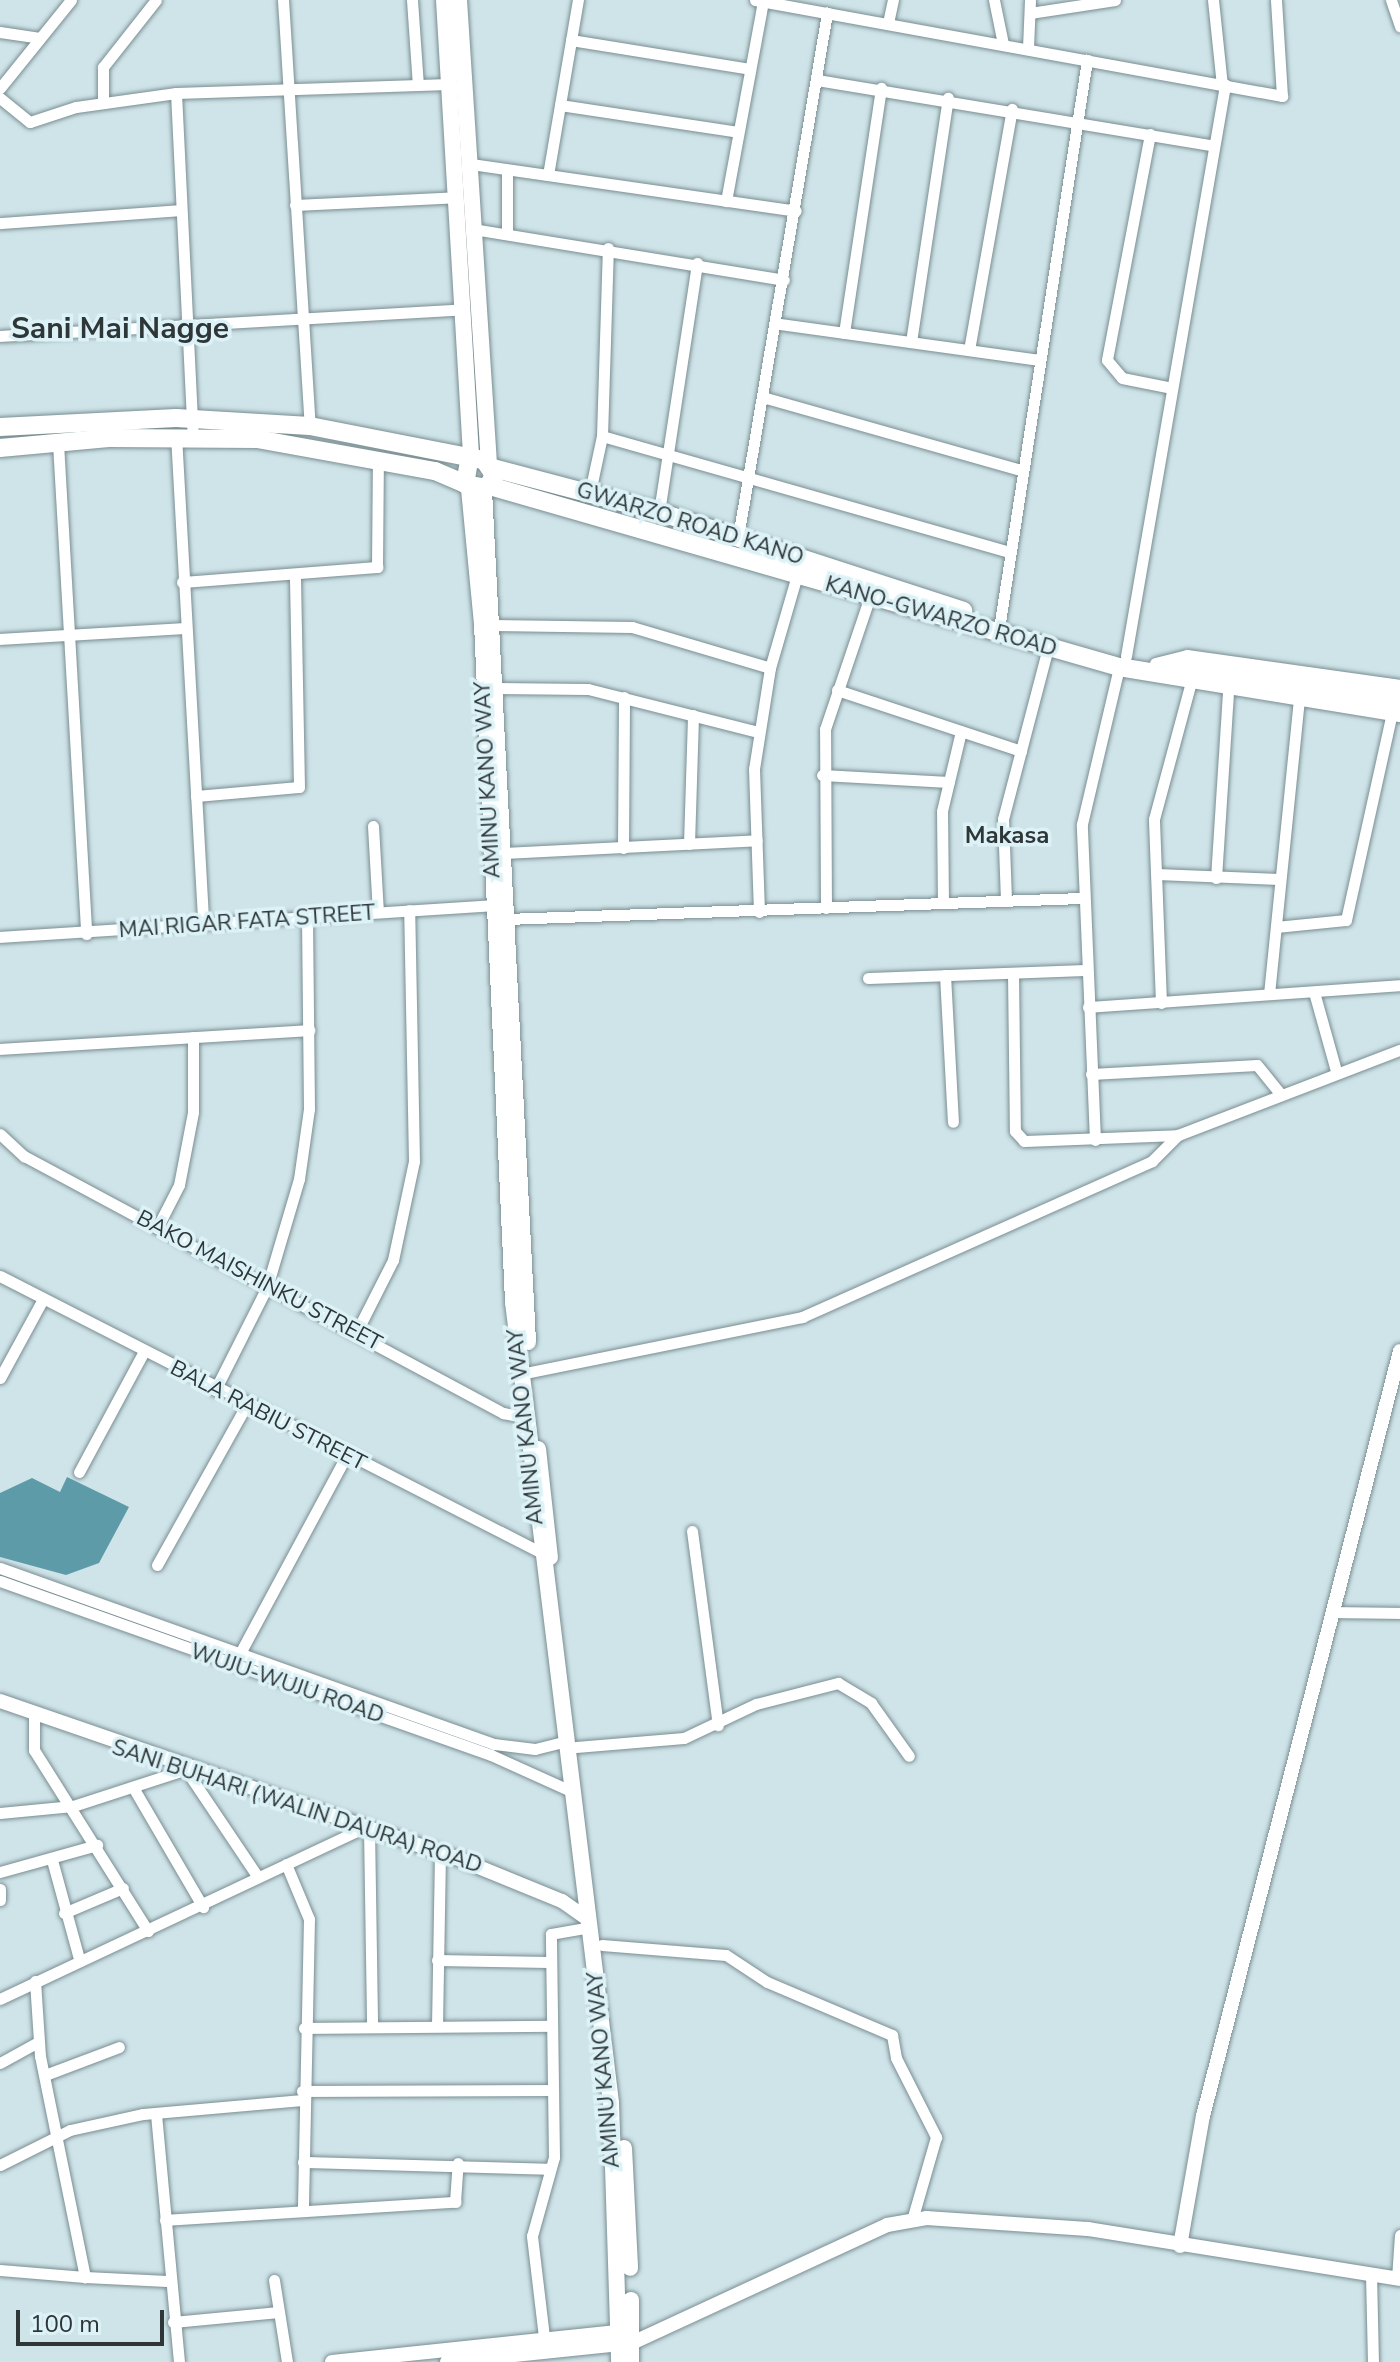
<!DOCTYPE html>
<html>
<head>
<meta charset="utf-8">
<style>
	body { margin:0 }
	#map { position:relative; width:1400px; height:2362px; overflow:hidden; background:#cfe4e9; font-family:"Nunito Sans",sans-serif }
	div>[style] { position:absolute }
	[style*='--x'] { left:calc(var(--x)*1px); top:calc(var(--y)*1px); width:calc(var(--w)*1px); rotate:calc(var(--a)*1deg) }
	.water>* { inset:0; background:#5e9ba9 }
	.roads { filter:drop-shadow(0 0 2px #7a8e92) drop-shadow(0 0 2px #7a8e92) }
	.minor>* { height:11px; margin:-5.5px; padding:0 5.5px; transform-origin:5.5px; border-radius:5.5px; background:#fff }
	.tertiary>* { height:14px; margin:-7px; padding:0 7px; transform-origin:7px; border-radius:7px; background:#fff }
	.secondary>* { height:16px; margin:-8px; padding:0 8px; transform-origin:8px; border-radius:8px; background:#fff }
	.primary>* { height:18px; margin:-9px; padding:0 9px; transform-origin:9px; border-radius:9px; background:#fff }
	span { translate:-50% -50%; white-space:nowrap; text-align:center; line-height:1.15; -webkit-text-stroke:7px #dcf2f7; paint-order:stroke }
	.street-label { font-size:22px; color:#2e3638 }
	.neighbourhood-label { font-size:24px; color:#2e3638; font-weight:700 }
	.district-label { font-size:30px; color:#2e3638; font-weight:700 }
	.scale { position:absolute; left:16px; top:2310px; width:148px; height:36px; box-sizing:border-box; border:4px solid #2e3638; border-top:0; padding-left:10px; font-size:24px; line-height:28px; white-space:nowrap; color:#2e3638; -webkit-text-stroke:6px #dcf2f7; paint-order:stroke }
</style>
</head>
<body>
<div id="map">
	<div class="water">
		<i style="clip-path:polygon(67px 1477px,129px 1507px,99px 1563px,66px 1575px,0 1557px,0 1493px,32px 1478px,60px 1492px)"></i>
	</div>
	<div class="roads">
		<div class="minor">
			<i style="--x:283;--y:0;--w:427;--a:86.4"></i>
			<i style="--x:412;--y:0;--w:85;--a:86"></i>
			<i style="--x:755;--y:0;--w:536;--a:10.32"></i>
			<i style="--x:1282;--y:96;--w:96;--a:-93.6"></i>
			<i style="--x:994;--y:0;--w:45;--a:78.4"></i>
			<i style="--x:1213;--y:0;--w:85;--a:84"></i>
			<i style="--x:1391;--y:0;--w:28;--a:71"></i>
			<i style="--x:1030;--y:13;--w:86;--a:-8.7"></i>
			<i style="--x:888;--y:23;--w:24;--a:-78"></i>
			<i style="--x:0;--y:32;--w:40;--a:8.5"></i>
			<i style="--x:571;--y:40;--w:181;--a:9.2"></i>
			<i style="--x:1028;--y:48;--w:48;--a:-87.6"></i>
			<i style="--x:817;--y:80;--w:402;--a:9.4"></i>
			<i style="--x:0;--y:88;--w:113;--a:-51.1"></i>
			<i style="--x:176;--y:93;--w:344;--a:87.2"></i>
			<i style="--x:0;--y:98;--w:38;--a:39"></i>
			<i style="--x:30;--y:122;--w:48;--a:-18.1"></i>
			<i style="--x:76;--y:107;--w:101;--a:-8"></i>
			<i style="--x:176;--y:93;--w:273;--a:-1.9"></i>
			<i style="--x:103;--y:102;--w:35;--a:-90"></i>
			<i style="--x:103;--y:67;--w:85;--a:-51.7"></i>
			<i style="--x:560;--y:105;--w:180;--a:8.6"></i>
			<i style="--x:1150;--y:134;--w:230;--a:100.8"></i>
			<i style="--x:1107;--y:360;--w:23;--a:50"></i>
			<i style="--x:1122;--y:378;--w:51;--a:11.3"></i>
			<i style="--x:471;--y:164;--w:328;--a:8.2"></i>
			<i style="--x:548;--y:175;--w:178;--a:-80.3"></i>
			<i style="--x:726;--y:201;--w:203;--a:-79.5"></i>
			<i style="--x:295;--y:205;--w:161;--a:-2.8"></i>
			<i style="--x:0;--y:223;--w:180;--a:-4.1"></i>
			<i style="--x:473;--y:229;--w:315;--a:9.3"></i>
			<i style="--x:507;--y:233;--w:63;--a:-90"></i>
			<i style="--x:780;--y:324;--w:262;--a:7.9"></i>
			<i style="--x:844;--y:333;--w:248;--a:-81.4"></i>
			<i style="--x:0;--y:336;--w:464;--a:-3.3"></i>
			<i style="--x:911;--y:342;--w:247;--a:-81.4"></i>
			<i style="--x:969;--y:350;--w:245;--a:-79.9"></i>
			<i style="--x:766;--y:398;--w:265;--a:15.8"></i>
			<i style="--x:176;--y:435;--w:490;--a:86.8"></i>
			<i style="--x:602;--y:436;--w:424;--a:15.9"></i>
			<i style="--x:58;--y:443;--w:492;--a:86.7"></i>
			<i style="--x:590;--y:492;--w:57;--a:-77.9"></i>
			<i style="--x:602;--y:436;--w:188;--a:-88.2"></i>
			<i style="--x:659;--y:512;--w:252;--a:-81.3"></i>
			<i style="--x:738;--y:537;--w:532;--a:-80.36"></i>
			<i style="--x:182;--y:582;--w:196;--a:-4.4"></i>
			<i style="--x:377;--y:567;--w:106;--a:-89.5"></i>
			<i style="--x:1000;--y:622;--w:569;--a:-81.2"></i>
			<i style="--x:493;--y:625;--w:139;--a:0.8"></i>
			<i style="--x:632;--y:627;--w:144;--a:16.5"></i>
			<i style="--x:0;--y:639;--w:184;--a:-3.4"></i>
			<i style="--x:1126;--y:656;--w:580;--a:-80.16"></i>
			<i style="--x:1155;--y:663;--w:33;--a:-14"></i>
			<i style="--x:1187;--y:655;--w:215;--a:8"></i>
			<i style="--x:495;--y:688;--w:93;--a:0.6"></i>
			<i style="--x:588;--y:689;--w:175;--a:14.2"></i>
			<i style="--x:837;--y:690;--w:194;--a:18.3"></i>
			<i style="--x:822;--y:775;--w:127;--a:3.2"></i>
			<i style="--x:196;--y:796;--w:103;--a:-5"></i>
			<i style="--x:299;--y:787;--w:212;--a:-91.1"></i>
			<i style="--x:373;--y:826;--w:86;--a:86.7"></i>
			<i style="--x:689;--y:844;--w:129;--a:-88.2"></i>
			<i style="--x:623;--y:848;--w:151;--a:-89.6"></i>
			<i style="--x:504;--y:853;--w:253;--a:-2.9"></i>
			<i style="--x:1157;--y:874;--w:122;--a:2.3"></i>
			<i style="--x:1216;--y:878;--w:188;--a:-86.3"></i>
			<i style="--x:1006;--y:900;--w:81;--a:-92.1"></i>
			<i style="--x:1003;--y:819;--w:178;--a:-75.3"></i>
			<i style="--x:943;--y:903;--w:92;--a:-90.6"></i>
			<i style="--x:942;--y:811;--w:82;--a:-76.6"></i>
			<i style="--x:826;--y:908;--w:179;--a:-90.3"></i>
			<i style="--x:825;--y:729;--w:140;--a:-71.3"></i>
			<i style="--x:759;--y:912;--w:143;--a:-92"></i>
			<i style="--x:754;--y:769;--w:102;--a:-81"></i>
			<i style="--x:770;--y:668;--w:97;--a:-73.8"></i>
			<i style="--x:506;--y:919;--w:576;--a:-2.09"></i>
			<i style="--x:1276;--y:927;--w:70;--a:-5.7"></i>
			<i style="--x:1346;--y:920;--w:212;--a:-77.5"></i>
			<i style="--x:0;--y:937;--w:495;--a:-3.7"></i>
			<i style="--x:1013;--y:973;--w:158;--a:89.3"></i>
			<i style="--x:1015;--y:1131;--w:13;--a:48"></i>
			<i style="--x:1024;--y:1141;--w:154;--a:-2.2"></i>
			<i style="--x:1178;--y:1135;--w:238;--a:-21"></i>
			<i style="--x:945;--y:975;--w:147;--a:86.9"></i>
			<i style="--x:868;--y:978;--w:218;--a:-2.1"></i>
			<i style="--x:1314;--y:992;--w:82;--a:74.4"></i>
			<i style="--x:1269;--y:994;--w:295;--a:-84.2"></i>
			<i style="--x:1161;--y:1003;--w:184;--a:-92.2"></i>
			<i style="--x:1154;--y:819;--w:142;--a:-74.9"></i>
			<i style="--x:1088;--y:1007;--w:313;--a:-4"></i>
			<i style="--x:0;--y:1049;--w:310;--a:-3.5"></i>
			<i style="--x:1091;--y:1074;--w:166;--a:-3.1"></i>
			<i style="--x:1257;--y:1065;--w:36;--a:51"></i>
			<i style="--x:0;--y:1134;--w:33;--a:43"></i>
			<i style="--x:24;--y:1156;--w:544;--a:28.22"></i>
			<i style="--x:503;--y:1413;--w:21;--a:11"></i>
			<i style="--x:1095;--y:1140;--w:316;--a:-92.4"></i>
			<i style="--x:1082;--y:824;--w:161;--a:-76.7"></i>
			<i style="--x:157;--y:1228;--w:48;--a:-62.9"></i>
			<i style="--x:179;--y:1185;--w:74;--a:-79.1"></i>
			<i style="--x:193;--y:1112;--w:75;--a:-90"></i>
			<i style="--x:0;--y:1276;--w:604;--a:27.07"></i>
			<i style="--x:356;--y:1333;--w:82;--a:-63.1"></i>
			<i style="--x:393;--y:1260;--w:101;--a:-78"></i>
			<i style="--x:414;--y:1161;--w:251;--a:-91.1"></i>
			<i style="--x:530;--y:1372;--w:278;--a:-11.4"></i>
			<i style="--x:802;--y:1317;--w:383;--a:-24"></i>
			<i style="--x:1152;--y:1161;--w:37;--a:-45"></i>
			<i style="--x:0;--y:1378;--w:90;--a:-61.4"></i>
			<i style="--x:215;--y:1390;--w:115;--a:-63.2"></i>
			<i style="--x:267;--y:1287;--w:113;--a:-73.5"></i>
			<i style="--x:299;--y:1179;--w:71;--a:-81.9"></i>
			<i style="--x:309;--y:1109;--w:193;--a:-90.6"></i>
			<i style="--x:79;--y:1472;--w:135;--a:-61.7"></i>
			<i style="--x:692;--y:1531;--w:196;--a:82.4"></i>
			<i style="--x:157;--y:1565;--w:182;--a:-60.8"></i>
			<i style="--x:0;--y:1568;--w:524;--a:19.61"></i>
			<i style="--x:494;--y:1744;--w:41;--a:7"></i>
			<i style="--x:535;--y:1749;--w:33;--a:-14"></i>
			<i style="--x:0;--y:1581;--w:521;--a:19.51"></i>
			<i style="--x:491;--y:1755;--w:90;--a:24.3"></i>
			<i style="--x:1334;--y:1612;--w:66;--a:0.9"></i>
			<i style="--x:239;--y:1655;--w:226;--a:-61.7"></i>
			<i style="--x:34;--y:1716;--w:34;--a:90"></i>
			<i style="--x:34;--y:1750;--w:214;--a:57.8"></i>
			<i style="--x:576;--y:1747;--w:108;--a:-4.8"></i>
			<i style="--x:684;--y:1738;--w:80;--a:-25.3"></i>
			<i style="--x:756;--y:1704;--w:85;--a:-14.4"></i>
			<i style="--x:838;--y:1683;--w:39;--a:31"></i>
			<i style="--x:871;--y:1703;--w:65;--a:54.4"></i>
			<i style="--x:186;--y:1770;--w:129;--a:56.1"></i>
			<i style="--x:134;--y:1789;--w:137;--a:59.7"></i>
			<i style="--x:0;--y:1813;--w:73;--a:-5.5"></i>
			<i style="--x:73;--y:1806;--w:123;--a:-18"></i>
			<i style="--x:369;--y:1828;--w:199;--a:89.1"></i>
			<i style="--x:52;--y:1860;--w:103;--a:74.7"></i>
			<i style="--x:286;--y:1864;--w:60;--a:67.3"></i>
			<i style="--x:309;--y:1919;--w:289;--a:91.2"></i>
			<i style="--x:0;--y:1872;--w:101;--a:-15.6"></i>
			<i style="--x:0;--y:1889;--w:11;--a:90"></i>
			<i style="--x:64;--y:1913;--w:64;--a:-23"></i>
			<i style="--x:602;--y:1945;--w:124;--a:4.6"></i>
			<i style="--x:726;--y:1955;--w:49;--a:33.4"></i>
			<i style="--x:767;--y:1982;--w:136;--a:23"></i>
			<i style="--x:892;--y:2035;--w:23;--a:80"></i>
			<i style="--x:896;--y:2058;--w:89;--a:63.1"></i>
			<i style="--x:936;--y:2137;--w:86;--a:106.1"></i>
			<i style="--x:437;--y:1960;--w:111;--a:1"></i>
			<i style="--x:35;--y:1981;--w:75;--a:86.2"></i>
			<i style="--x:40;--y:2056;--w:226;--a:78.5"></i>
			<i style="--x:85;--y:2277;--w:82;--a:2.8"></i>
			<i style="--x:0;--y:1999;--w:404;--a:-25.2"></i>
			<i style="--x:437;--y:2026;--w:174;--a:-89"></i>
			<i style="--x:304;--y:2028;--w:246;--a:-0.5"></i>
			<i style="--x:0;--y:2063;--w:43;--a:-28.9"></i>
			<i style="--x:45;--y:2075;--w:79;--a:-20.7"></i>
			<i style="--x:302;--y:2091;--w:250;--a:-0.2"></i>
			<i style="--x:156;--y:2114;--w:249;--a:84.7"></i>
			<i style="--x:303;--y:2162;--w:247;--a:1.6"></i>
			<i style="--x:0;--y:2165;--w:78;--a:-26.6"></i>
			<i style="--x:70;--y:2130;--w:75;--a:-12.4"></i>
			<i style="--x:143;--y:2114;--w:160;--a:-5"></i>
			<i style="--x:165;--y:2220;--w:291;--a:-3.6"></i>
			<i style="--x:455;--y:2202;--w:39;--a:-86"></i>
			<i style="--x:0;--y:2270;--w:85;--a:4.7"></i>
			<i style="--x:1371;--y:2274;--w:88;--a:88.7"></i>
			<i style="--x:1397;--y:2278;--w:43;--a:-86"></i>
			<i style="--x:274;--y:2280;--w:83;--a:81"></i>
			<i style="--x:173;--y:2322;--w:106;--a:-5.4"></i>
			<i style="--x:544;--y:2337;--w:102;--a:-96.8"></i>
			<i style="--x:532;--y:2236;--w:82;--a:-74.4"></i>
			<i style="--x:554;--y:2157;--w:223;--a:-90.8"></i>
			<i style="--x:551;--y:1934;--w:40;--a:-10"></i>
		</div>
		<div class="tertiary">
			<i style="--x:0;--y:1701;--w:480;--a:19"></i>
			<i style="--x:454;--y:1857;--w:117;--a:22.2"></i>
			<i style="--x:562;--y:1901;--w:33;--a:35"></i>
			<i style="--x:1180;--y:2246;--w:132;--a:-80"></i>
			<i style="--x:1203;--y:2116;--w:790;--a:-75.56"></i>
			<i style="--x:332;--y:2362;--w:296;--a:-6"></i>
			<i style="--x:447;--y:2362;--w:186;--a:-5.9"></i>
			<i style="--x:632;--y:2343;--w:281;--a:-24.8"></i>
			<i style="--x:887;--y:2225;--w:40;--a:-10"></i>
			<i style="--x:926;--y:2218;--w:162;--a:3.9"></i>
			<i style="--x:1088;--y:2229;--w:316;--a:9.1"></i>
		</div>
		<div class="secondary">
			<i style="--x:444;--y:0;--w:461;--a:86.6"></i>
			<i style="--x:459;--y:0;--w:464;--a:86.3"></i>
			<i style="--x:469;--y:489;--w:136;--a:84.5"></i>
			<i style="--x:482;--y:624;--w:679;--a:87.38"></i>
			<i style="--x:513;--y:1302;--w:807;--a:83.02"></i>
			<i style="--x:611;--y:2103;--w:259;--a:88.2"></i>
			<i style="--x:484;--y:490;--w:853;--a:87.04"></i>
			<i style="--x:538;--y:1449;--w:109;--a:83.7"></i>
			<i style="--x:624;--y:2148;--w:120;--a:87.1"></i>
			<i style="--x:631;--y:2300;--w:62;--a:90"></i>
		</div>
		<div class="primary">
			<i style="--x:0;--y:427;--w:176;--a:-2.9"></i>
			<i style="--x:176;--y:418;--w:134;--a:3.4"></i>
			<i style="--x:310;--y:426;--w:177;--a:11.1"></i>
			<i style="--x:484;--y:460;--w:18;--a:56"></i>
			<i style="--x:494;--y:475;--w:15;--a:118"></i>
			<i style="--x:487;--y:488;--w:22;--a:-170"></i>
			<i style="--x:465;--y:484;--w:22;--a:-80"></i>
			<i style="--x:0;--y:448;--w:109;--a:-5.2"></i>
			<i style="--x:109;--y:438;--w:148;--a:0.4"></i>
			<i style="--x:257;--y:439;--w:181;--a:10.2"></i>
			<i style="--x:435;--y:471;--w:33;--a:23"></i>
			<i style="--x:493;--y:468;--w:172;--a:14.8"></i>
			<i style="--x:659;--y:512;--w:320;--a:18"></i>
			<i style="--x:490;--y:486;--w:655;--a:16.05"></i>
			<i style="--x:1119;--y:667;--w:285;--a:9.3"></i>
			<i style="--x:1173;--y:666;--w:229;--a:8"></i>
		</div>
	</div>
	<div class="street-label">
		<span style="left:690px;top:524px;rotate:17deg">GWARZO ROAD KANO</span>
		<span style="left:941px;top:617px;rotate:16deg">KANO-GWARZO ROAD</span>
		<span style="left:488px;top:780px;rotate:-93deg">AMINU KANO WAY</span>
		<span style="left:247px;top:922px;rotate:-4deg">MAI RIGAR FATA STREET</span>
		<span style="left:259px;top:1281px;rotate:28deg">BAKO MAISHINKU STREET</span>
		<span style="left:268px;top:1416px;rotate:27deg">BALA RABIU STREET</span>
		<span style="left:526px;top:1427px;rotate:-96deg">AMINU KANO WAY</span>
		<span style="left:287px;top:1684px;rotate:19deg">WUJU-WUJU ROAD</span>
		<span style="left:297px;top:1807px;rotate:18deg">SANI BUHARI (WALIN DAURA) ROAD</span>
		<span style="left:604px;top:2070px;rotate:-95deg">AMINU KANO WAY</span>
	</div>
	<div class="neighbourhood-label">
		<span style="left:1007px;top:836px">Makasa</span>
	</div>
	<div class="district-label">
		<span style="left:120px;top:329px">Sani Mai Nagge</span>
	</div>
	<div class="scale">100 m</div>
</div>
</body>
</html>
